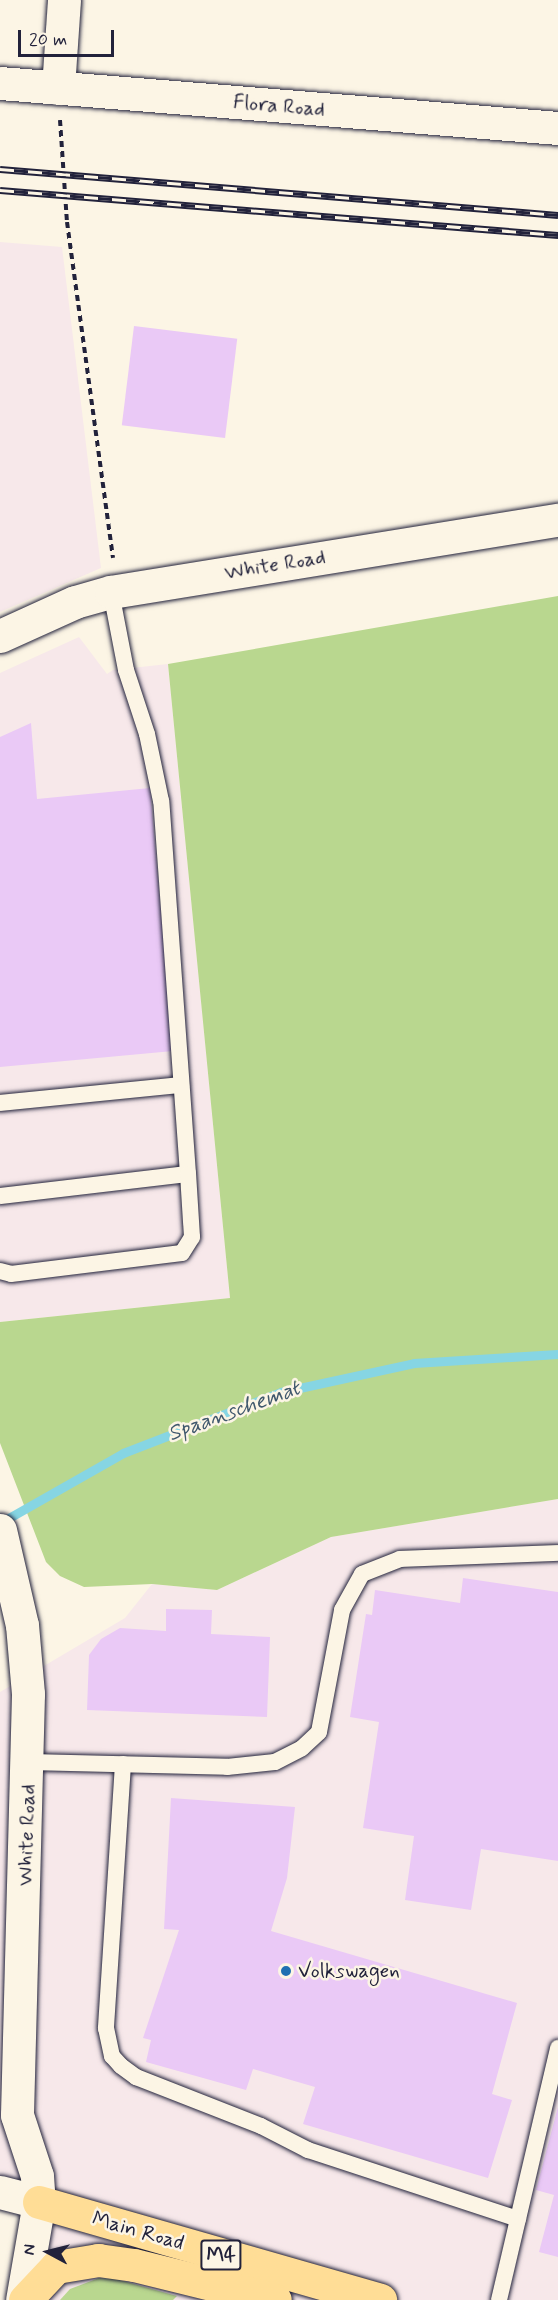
<!DOCTYPE html>
<html>
<head>
<meta charset="utf-8">
<style>
	body { margin:0 }
	#map { position:relative; width:558px; height:2300px; overflow:hidden; background:#fcf5e5; font-family:Mynerve,sans-serif }
	div>[style] { position:absolute }
	[style*='--x'] { left:calc(var(--x)*1px); top:calc(var(--y)*1px); width:calc(var(--w)*1px); rotate:calc(var(--a)*1deg) }
	.built>* { inset:0; background:#f7e8ea }
	.green>* { inset:0; background:#b9d78f }
	.stream>* { height:9px; margin:-4.5px; padding:0 4.5px; transform-origin:4.5px; border-radius:4.5px; background:#86d5e3 }
	.building>* { inset:0; background:#eac9f6; transform-origin:0 0 }
	.path>* { height:4px; margin-top:-2px; transform-origin:0; background:repeating-linear-gradient(90deg,#22223b 0 6px,transparent 0 10.5px) }
	.roads { filter:drop-shadow(0 0 2px #22223b) drop-shadow(0 0 2px #22223b) }
	.service>* { height:16px; margin:-8px; padding:0 8px; transform-origin:8px; border-radius:8px; background:#fcf5e5 }
	.minor>* { height:33px; margin:-16.5px; padding:0 16.5px; transform-origin:16.5px; border-radius:16.5px; background:#fcf5e5 }
	.tertiary>* { height:33px; margin:-16.5px; padding:0 16.5px; transform-origin:16.5px; border-radius:16.5px; background:#fcf5e5 }
	.secondary>* { height:33px; margin:-16.5px; padding:0 16.5px; transform-origin:16.5px; border-radius:16.5px; background:#fcf5e5 }
	.primary>* { height:33px; margin:-16.5px; padding:0 16.5px; transform-origin:16.5px; border-radius:16.5px; background:#ffdd96 }
	.rail>* { height:7px; margin-top:-3.5px; transform-origin:0; background:repeating-linear-gradient(90deg,#fcf5e5 0 14px,#22223b 0 28px); box-sizing:border-box; border-block:2px solid #22223b }
	.dots>* { width:16px; height:16px; translate:-50% -50%; box-sizing:border-box; border:3px solid #fcf5e5; border-radius:50% }
	span { translate:-50% -50%; white-space:nowrap; text-align:center; line-height:1.15; -webkit-text-stroke:5px #fcf5e5; paint-order:stroke }
	.shield-label span { padding:2px 4px; background:#fcf5e5; border:2px solid; border-radius:4px; -webkit-text-stroke-width:0 }
	.shield-label { font-size:20px; color:#22223b; font-weight:700 }
	.street-label { font-size:21px; color:#22223b }
	.poi-label { font-size:21px; color:#22223b }
	.left { translate:0 -50%; text-align:left }
	.water-label { font-size:22px; color:#40586d; font-style:italic }
	.north { position:absolute; left:18px; top:2222px; width:60px; height:60px; -webkit-text-stroke:4px #fcf5e5; paint-order:stroke; rotate:277deg; font-size:16px; font-weight:700; line-height:24px; text-align:center; color:#22223b }
	.north::after { content:''; display:block; margin:auto; width:21px; height:27px; background:#22223b; clip-path:polygon(50% 0,100% 100%,50% 72%,0 100%) }
	.scale { position:absolute; left:18px; top:30px; width:96px; height:27px; box-sizing:border-box; border:3px solid #22223b; border-top:0; padding-left:8px; font-size:18px; line-height:21px; white-space:nowrap; color:#22223b; -webkit-text-stroke:4px #fcf5e5; paint-order:stroke }
</style>
</head>
<body>
<div id="map">
	<div class="built">
		<i style="clip-path:polygon(0 242px,62px 247px,101px 568px,0 612px)"></i>
		<i style="clip-path:polygon(79px 637px,107px 674px,113px 670px,168px 664px,230px 1298px,0 1322px,0 673px)"></i>
		<i style="clip-path:polygon(558px 1499px,558px 2300px,22px 2300px,39px 2202px,0 2192px,0 1692px,125px 1618px,152px 1584px,217px 1590px,331px 1537px)"></i>
	</div>
	<div class="green">
		<i style="clip-path:polygon(558px 596px,558px 1499px,331px 1537px,217px 1590px,152px 1584px,84px 1587px,60px 1576px,46px 1562px,0 1443px,0 1322px,230px 1298px,168px 664px)"></i>
		<i style="clip-path:polygon(99px 2278px,116px 2279px,177px 2296px,173px 2300px,60px 2300px,70px 2289px)"></i>
	</div>
	<div class="stream">
		<i style="--x:0;--y:1523;--w:142;--a:-29.6"></i>
		<i style="--x:123;--y:1453;--w:169;--a:-21.1"></i>
		<i style="--x:281;--y:1392;--w:136;--a:-12.3"></i>
		<i style="--x:414;--y:1363;--w:144;--a:-3.6"></i>
	</div>
	<div class="building">
		<i style="left:134px;top:326px;width:104px;height:100px;rotate:7deg"></i>
		<i style="clip-path:polygon(31px 723px,37px 799px,150px 788px,173px 1051px,0 1067px,0 737px)"></i>
		<i style="clip-path:polygon(463px 1578px,558px 1592px,558px 1861px,481px 1849px,471px 1910px,405px 1900px,414px 1836px,363px 1828px,379px 1722px,350px 1717px,366px 1614px,372px 1615px,375px 1590px,460px 1603px)"></i>
		<i style="clip-path:polygon(166px 1609px,212px 1610px,211px 1634px,270px 1637px,267px 1717px,87px 1710px,89px 1655px,101px 1639px,120px 1628px,166px 1631px)"></i>
		<i style="clip-path:polygon(171px 1798px,295px 1807px,287px 1878px,271px 1931px,517px 2003px,492px 2094px,512px 2100px,488px 2178px,303px 2124px,315px 2087px,253px 2069px,246px 2090px,146px 2062px,151px 2040px,143px 2038px,179px 1930px,164px 1929px)"></i>
		<i style="clip-path:polygon(558px 2107px,558px 2257px,539px 2252px,554px 2195px,536px 2190px)"></i>
	</div>
	<div class="path">
		<i style="--x:60;--y:120;--w:102;--a:86.1"></i>
		<i style="--x:67;--y:222;--w:339;--a:82.2"></i>
	</div>
	<div class="roads">
		<div class="service">
			<i style="--x:0;--y:1103;--w:182;--a:-5.7"></i>
			<i style="--x:0;--y:1196;--w:189;--a:-6.7"></i>
			<i style="--x:188;--y:1174;--w:374;--a:-94.1"></i>
			<i style="--x:161;--y:801;--w:68;--a:-101.8"></i>
			<i style="--x:147;--y:734;--w:67;--a:-108.2"></i>
			<i style="--x:126;--y:670;--w:79;--a:-100.9"></i>
			<i style="--x:0;--y:1271;--w:11;--a:15"></i>
			<i style="--x:11;--y:1274;--w:172;--a:-7"></i>
			<i style="--x:182;--y:1253;--w:19;--a:-58"></i>
			<i style="--x:192;--y:1237;--w:63;--a:-93.6"></i>
			<i style="--x:29;--y:1762;--w:198;--a:1.4"></i>
			<i style="--x:227;--y:1767;--w:48;--a:-5.9"></i>
			<i style="--x:275;--y:1762;--w:30;--a:-27"></i>
			<i style="--x:302;--y:1748;--w:23;--a:-43"></i>
			<i style="--x:319;--y:1732;--w:124;--a:-79.3"></i>
			<i style="--x:342;--y:1610;--w:41;--a:-60.9"></i>
			<i style="--x:362;--y:1574;--w:41;--a:-21.5"></i>
			<i style="--x:400;--y:1559;--w:158;--a:-2.2"></i>
			<i style="--x:123;--y:1764;--w:265;--a:93.7"></i>
			<i style="--x:106;--y:2028;--w:29;--a:78"></i>
			<i style="--x:112;--y:2056;--w:13;--a:48"></i>
			<i style="--x:121;--y:2066;--w:19;--a:36"></i>
			<i style="--x:136;--y:2077;--w:134;--a:21.4"></i>
			<i style="--x:261;--y:2126;--w:53;--a:27.1"></i>
			<i style="--x:308;--y:2150;--w:221;--a:18.2"></i>
			<i style="--x:499;--y:2300;--w:259;--a:-76.8"></i>
		</div>
		<div class="minor">
			<i style="--x:58;--y:88;--w:88;--a:-86.1"></i>
			<i style="--x:0;--y:636;--w:82;--a:-24.4"></i>
			<i style="--x:75;--y:602;--w:37;--a:-16"></i>
			<i style="--x:111;--y:592;--w:453;--a:-9.2"></i>
			<i style="--x:0;--y:1530;--w:98;--a:77"></i>
			<i style="--x:22;--y:1625;--w:69;--a:85"></i>
			<i style="--x:28;--y:1694;--w:421;--a:91.5"></i>
			<i style="--x:17;--y:2115;--w:64;--a:71.8"></i>
			<i style="--x:37;--y:2176;--w:26;--a:86"></i>
		</div>
		<div class="tertiary">
			<i style="--x:0;--y:83;--w:560;--a:4.61"></i>
		</div>
		<div class="secondary">
			<i style="--x:0;--y:2192;--w:40;--a:14.4"></i>
			<i style="--x:39;--y:2202;--w:99;--a:99.8"></i>
		</div>
		<div class="primary">
			<i style="--x:39;--y:2202;--w:355;--a:16"></i>
			<i style="--x:25;--y:2300;--w:45;--a:-46.8"></i>
			<i style="--x:56;--y:2267;--w:43;--a:-9.5"></i>
			<i style="--x:98;--y:2260;--w:36;--a:8"></i>
			<i style="--x:134;--y:2265;--w:145;--a:13.9"></i>
		</div>
	</div>
	<div class="rail">
		<i style="--x:0;--y:169;--w:560;--a:4.71"></i>
		<i style="--x:0;--y:190;--w:560;--a:4.61"></i>
	</div>
	<div class="dots">
		<i style="left:286px;top:1971px;background:#1f6fb2"></i>
	</div>
	<div class="shield-label">
		<span style="left:221px;top:2255px">M4</span>
	</div>
	<div class="street-label">
		<span style="left:279px;top:106px;rotate:5deg">Flora Road</span>
		<span style="left:275px;top:565px;rotate:-9deg">White Road</span>
		<span style="left:27px;top:1835px;rotate:-88deg">White Road</span>
		<span style="left:138px;top:2231px;rotate:16deg">Main Road</span>
	</div>
	<div class="poi-label">
		<span class="left" style="left:298px;top:1971px">Volkswagen</span>
	</div>
	<div class="water-label">
		<span style="left:234px;top:1412px;rotate:-20deg">Spaanschemat</span>
	</div>
	<div class="north">N</div>
	<div class="scale">20 m</div>
</div>
</body>
</html>
